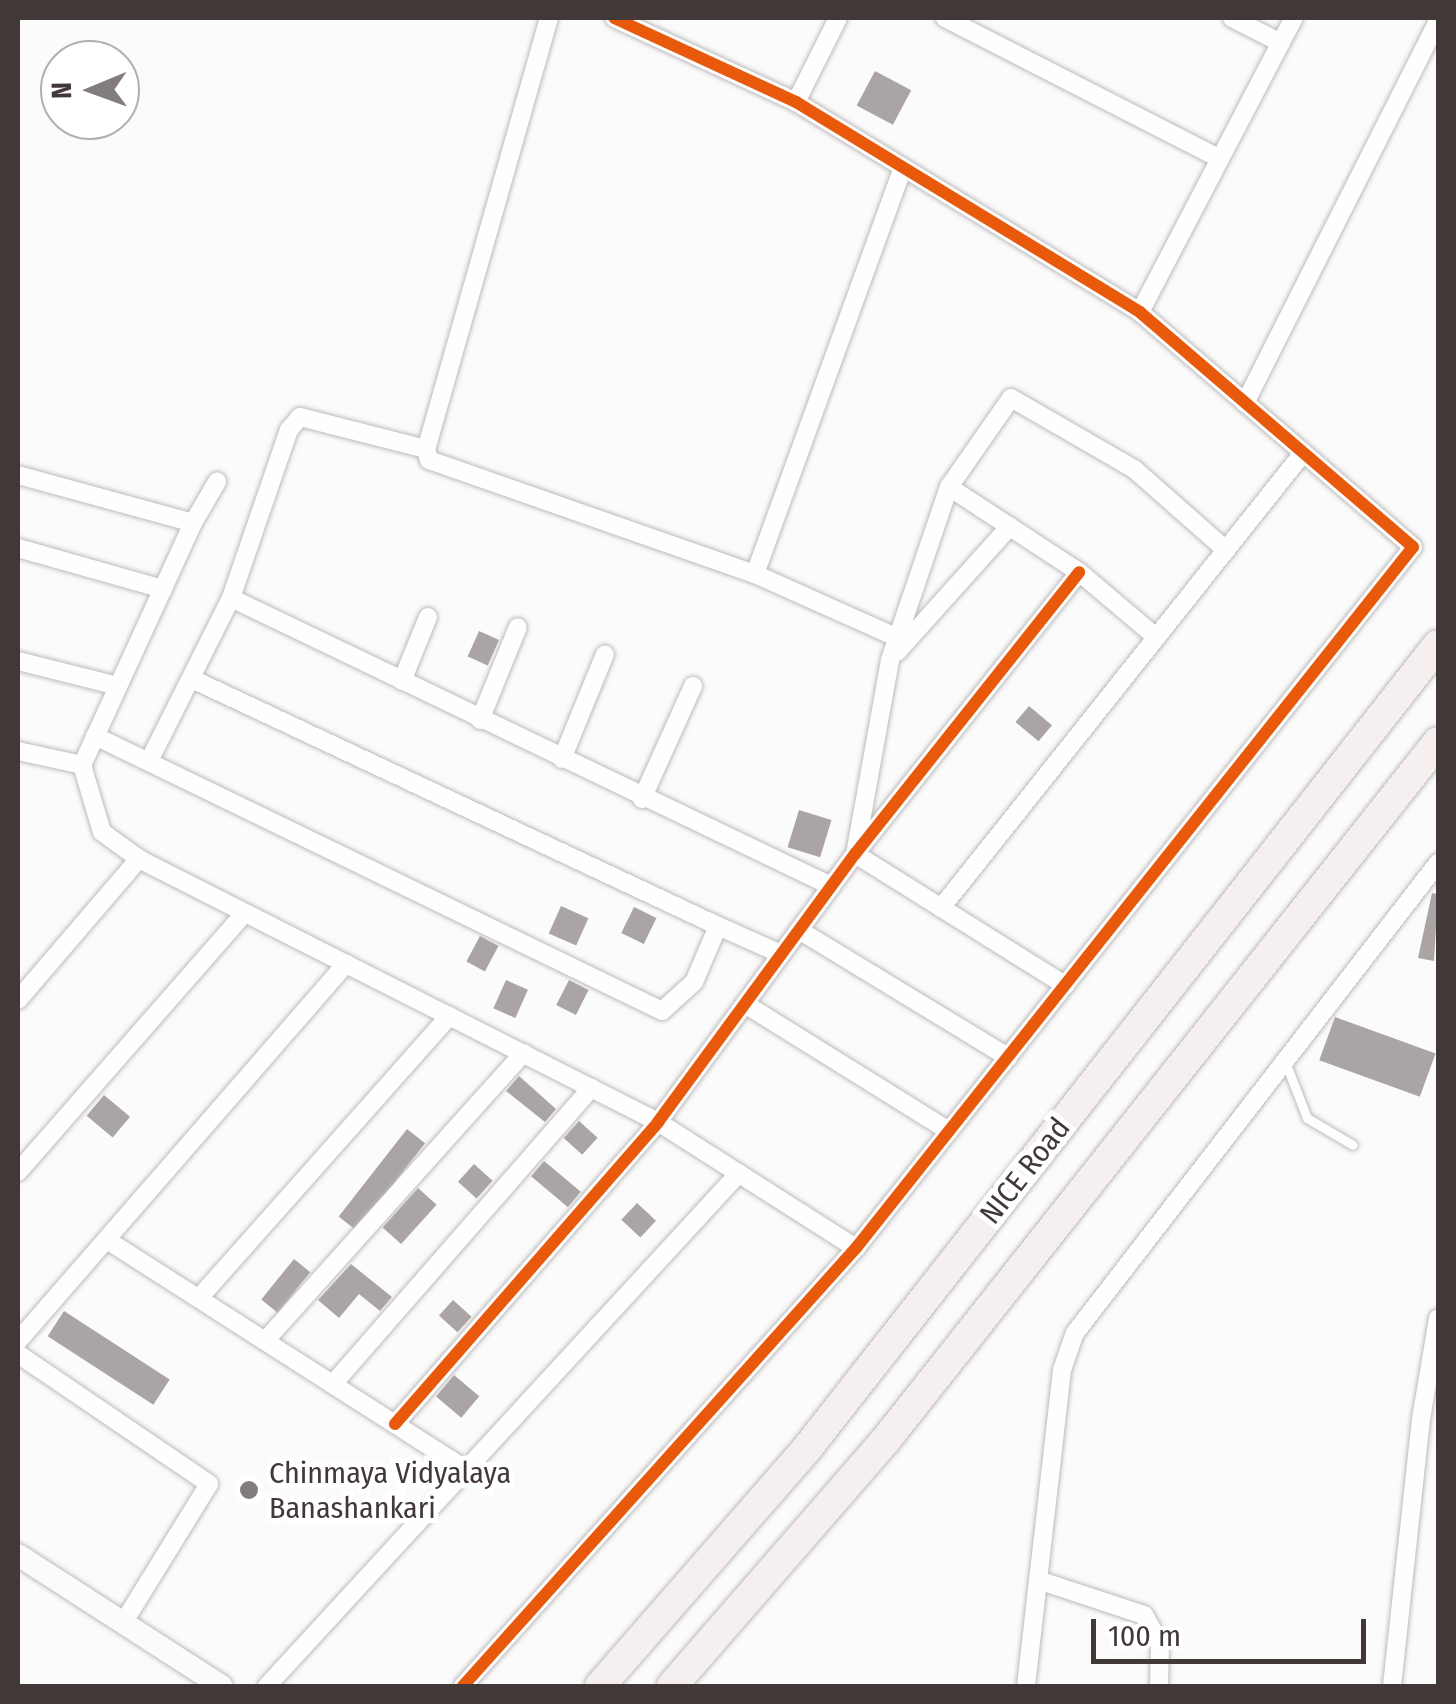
<!DOCTYPE html>
<html>
<head>
<meta charset="utf-8">
<style>
	body { margin:0 }
	#map { position:relative; width:1456px; height:1704px; overflow:hidden; background:#fbfbfb; font-family:"Fira Sans Condensed",sans-serif }
	div>[style] { position:absolute }
	[style*='--x'] { left:calc(var(--x)*1px); top:calc(var(--y)*1px); width:calc(var(--w)*1px); rotate:calc(var(--a)*1deg) }
	.building>* { inset:0; background:#aaa4a4; transform-origin:0 0 }
	.roads { filter:drop-shadow(0 0 2px #bebaba) drop-shadow(0 0 2px #bebaba) }
	.lane>* { height:9px; margin:-4.5px; padding:0 4.5px; transform-origin:4.5px; border-radius:4.5px; background:#fefefe }
	.street>* { height:18px; margin:-9px; padding:0 9px; transform-origin:9px; border-radius:9px; background:#fefefe }
	.secondary>* { height:22px; margin:-11px; padding:0 11px; transform-origin:11px; border-radius:11px; background:#fcfafa }
	.highway>* { height:30px; margin:-15px; padding:0 15px; transform-origin:15px; border-radius:15px; background:#f5eff0 }
	.cycleway>* { height:12px; margin:-6px; padding:0 6px; transform-origin:6px; border-radius:6px; background:#e8590c }
	.dots>* { width:28px; height:28px; translate:-50% -50%; box-sizing:border-box; border:5px solid #fff; border-radius:50% }
	span { translate:-50% -50%; white-space:nowrap; text-align:center; line-height:1.15; -webkit-text-stroke:10px #fff; paint-order:stroke }
	.street-label { font-size:30px; color:#423838 }
	.poi-label { font-size:30px; color:#423838 }
	.left { translate:0 -50%; text-align:left }
	.frame { position:absolute; inset:0; border:20px solid #423838; pointer-events:none }
	.north { position:absolute; left:40px; top:40px; width:100px; height:100px; box-sizing:border-box; background:#fff; border:2px solid #b3afaf; border-radius:50%; rotate:269deg; font-size:28px; font-weight:700; line-height:40px; text-align:center; color:#423838 }
	.north::after { content:''; display:block; margin:auto; width:35px; height:45px; background:#837c7c; clip-path:polygon(50% 0,100% 100%,50% 72%,0 100%) }
	.scale { position:absolute; left:1091px; top:1619px; width:275px; height:45px; box-sizing:border-box; border:5px solid #423838; border-top:0; padding-left:12px; font-size:30px; line-height:35px; white-space:nowrap; color:#423838; -webkit-text-stroke:8px #fff; paint-order:stroke }
</style>
</head>
<body>
<div id="map">
	<div class="building">
		<i style="left:875px;top:71px;width:41px;height:39px;rotate:28deg"></i>
		<i style="left:479px;top:631px;width:22px;height:28px;rotate:24deg"></i>
		<i style="left:1029px;top:706px;width:30px;height:21px;rotate:40deg"></i>
		<i style="left:799px;top:810px;width:34px;height:39px;rotate:17deg"></i>
		<i style="clip-path:polygon(1432px 893px,1438px 894px,1434px 961px,1418px 958px)"></i>
		<i style="left:561px;top:906px;width:30px;height:30px;rotate:24deg"></i>
		<i style="left:634px;top:907px;width:25px;height:29px;rotate:26deg"></i>
		<i style="left:480px;top:936px;width:21px;height:29px;rotate:28deg"></i>
		<i style="left:506px;top:980px;width:24px;height:31px;rotate:24deg"></i>
		<i style="left:569px;top:980px;width:22px;height:28px;rotate:27deg"></i>
		<i style="left:1335px;top:1017px;width:107px;height:46px;rotate:20deg"></i>
		<i style="clip-path:polygon(519px 1076px,556px 1109px,545px 1122px,506px 1091px)"></i>
		<i style="left:104px;top:1095px;width:34px;height:27px;rotate:40deg"></i>
		<i style="left:579px;top:1121px;width:25px;height:23px;rotate:42deg"></i>
		<i style="left:407px;top:1129px;width:23px;height:111px;rotate:38deg"></i>
		<i style="left:544px;top:1161px;width:48px;height:20px;rotate:40deg"></i>
		<i style="left:474px;top:1164px;width:25px;height:24px;rotate:42deg"></i>
		<i style="left:418px;top:1188px;width:25px;height:53px;rotate:42deg"></i>
		<i style="left:637px;top:1203px;width:26px;height:23px;rotate:43deg"></i>
		<i style="left:294px;top:1259px;width:21px;height:52px;rotate:39deg"></i>
		<i style="clip-path:polygon(351px 1264px,392px 1297px,380px 1311px,359px 1294px,339px 1318px,318px 1300px)"></i>
		<i style="left:453px;top:1300px;width:25px;height:21px;rotate:42deg"></i>
		<i style="left:64px;top:1311px;width:126px;height:30px;rotate:33deg"></i>
		<i style="left:454px;top:1375px;width:33px;height:28px;rotate:40deg"></i>
	</div>
	<div class="roads">
		<div class="lane">
			<i style="--x:1284;--y:1059;--w:63;--a:68.7"></i>
			<i style="--x:1307;--y:1118;--w:53;--a:30.4"></i>
		</div>
		<div class="street">
			<i style="--x:549;--y:18;--w:448;--a:105.9"></i>
			<i style="--x:426;--y:449;--w:11;--a:75"></i>
			<i style="--x:429;--y:460;--w:345;--a:19.3"></i>
			<i style="--x:755;--y:574;--w:157;--a:24.1"></i>
			<i style="--x:945;--y:18;--w:309;--a:27.1"></i>
			<i style="--x:1232;--y:18;--w:55;--a:27"></i>
			<i style="--x:796;--y:102;--w:94;--a:-63.4"></i>
			<i style="--x:1140;--y:312;--w:332;--a:-62.4"></i>
			<i style="--x:1245;--y:403;--w:428;--a:-63.2"></i>
			<i style="--x:18;--y:475;--w:181;--a:15.3"></i>
			<i style="--x:193;--y:523;--w:266;--a:114.6"></i>
			<i style="--x:949;--y:487;--w:155;--a:33.2"></i>
			<i style="--x:1079;--y:572;--w:101;--a:40.2"></i>
			<i style="--x:193;--y:523;--w:48;--a:-59.7"></i>
			<i style="--x:18;--y:548;--w:151;--a:15.8"></i>
			<i style="--x:755;--y:574;--w:429;--a:-70"></i>
			<i style="--x:231;--y:598;--w:178;--a:-71"></i>
			<i style="--x:289;--y:430;--w:17;--a:-50"></i>
			<i style="--x:300;--y:417;--w:130;--a:14.3"></i>
			<i style="--x:897;--y:652;--w:169;--a:-48.1"></i>
			<i style="--x:18;--y:661;--w:103;--a:14"></i>
			<i style="--x:192;--y:679;--w:581;--a:25.15"></i>
			<i style="--x:402;--y:681;--w:69;--a:-67.9"></i>
			<i style="--x:480;--y:720;--w:100;--a:-67.8"></i>
			<i style="--x:95;--y:736;--w:630;--a:25.87"></i>
			<i style="--x:662;--y:1011;--w:43;--a:-42.2"></i>
			<i style="--x:694;--y:982;--w:61;--a:-66.8"></i>
			<i style="--x:718;--y:926;--w:69;--a:24"></i>
			<i style="--x:18;--y:751;--w:66;--a:12.3"></i>
			<i style="--x:82;--y:765;--w:70;--a:73.4"></i>
			<i style="--x:102;--y:832;--w:46;--a:36.1"></i>
			<i style="--x:562;--y:759;--w:113;--a:-67.7"></i>
			<i style="--x:149;--y:761;--w:182;--a:-63.3"></i>
			<i style="--x:231;--y:598;--w:666;--a:25.64"></i>
			<i style="--x:642;--y:799;--w:124;--a:-65.7"></i>
			<i style="--x:856;--y:849;--w:192;--a:-79.8"></i>
			<i style="--x:890;--y:660;--w:183;--a:-71.2"></i>
			<i style="--x:949;--y:487;--w:108;--a:-55.1"></i>
			<i style="--x:1011;--y:398;--w:142;--a:30"></i>
			<i style="--x:1134;--y:469;--w:123;--a:41.4"></i>
			<i style="--x:855;--y:854;--w:248;--a:32"></i>
			<i style="--x:941;--y:908;--w:581;--a:-51.49"></i>
			<i style="--x:799;--y:930;--w:245;--a:31.3"></i>
			<i style="--x:18;--y:1000;--w:186;--a:-49.4"></i>
			<i style="--x:139;--y:859;--w:582;--a:26.87"></i>
			<i style="--x:658;--y:1122;--w:235;--a:32.5"></i>
			<i style="--x:745;--y:1004;--w:240;--a:31.9"></i>
			<i style="--x:18;--y:1172;--w:344;--a:-48.8"></i>
			<i style="--x:107;--y:1240;--w:426;--a:32.6"></i>
			<i style="--x:199;--y:1298;--w:377;--a:-48.4"></i>
			<i style="--x:18;--y:1341;--w:500;--a:-49"></i>
			<i style="--x:265;--y:1341;--w:387;--a:-48.1"></i>
			<i style="--x:18;--y:1354;--w:231;--a:34.2"></i>
			<i style="--x:209;--y:1484;--w:163;--a:121.7"></i>
			<i style="--x:333;--y:1384;--w:393;--a:-48.9"></i>
			<i style="--x:395;--y:1424;--w:400;--a:-48.9"></i>
			<i style="--x:658;--y:1122;--w:333;--a:-53.7"></i>
			<i style="--x:855;--y:854;--w:360;--a:-51.5"></i>
			<i style="--x:1038;--y:1580;--w:112;--a:18.3"></i>
			<i style="--x:1144;--y:1615;--w:32;--a:60"></i>
			<i style="--x:1160;--y:1643;--w:43;--a:91.3"></i>
			<i style="--x:267;--y:1686;--w:697;--a:-47.38"></i>
			<i style="--x:463;--y:1686;--w:588;--a:-48.1"></i>
			<i style="--x:856;--y:1248;--w:895;--a:-51.53"></i>
			<i style="--x:1413;--y:547;--w:360;--a:-139.3"></i>
			<i style="--x:1140;--y:312;--w:403;--a:-148.6"></i>
			<i style="--x:796;--y:102;--w:200;--a:-155.2"></i>
			<i style="--x:1026;--y:1686;--w:318;--a:-83.5"></i>
			<i style="--x:1062;--y:1370;--w:39;--a:-71"></i>
			<i style="--x:1075;--y:1333;--w:594;--a:-52.32"></i>
			<i style="--x:1392;--y:1686;--w:269;--a:-83.8"></i>
			<i style="--x:1421;--y:1419;--w:102;--a:-80.4"></i>
		</div>
		<div class="secondary">
			<i style="--x:18;--y:1555;--w:242;--a:32.8"></i>
		</div>
		<div class="highway">
			<i style="--x:600;--y:1686;--w:318;--a:-48.9"></i>
			<i style="--x:809;--y:1446;--w:1018;--a:-51.86"></i>
			<i style="--x:672;--y:1686;--w:325;--a:-49"></i>
			<i style="--x:885;--y:1441;--w:891;--a:-51.65"></i>
		</div>
	</div>
	<div class="cycleway">
		<i style="--x:395;--y:1424;--w:400;--a:-48.9"></i>
		<i style="--x:658;--y:1122;--w:333;--a:-53.7"></i>
		<i style="--x:855;--y:854;--w:360;--a:-51.5"></i>
		<i style="--x:463;--y:1686;--w:588;--a:-48.1"></i>
		<i style="--x:856;--y:1248;--w:895;--a:-51.53"></i>
		<i style="--x:1413;--y:547;--w:360;--a:-139.3"></i>
		<i style="--x:1140;--y:312;--w:403;--a:-148.6"></i>
		<i style="--x:796;--y:102;--w:200;--a:-155.2"></i>
	</div>
	<div class="dots">
		<i style="left:249px;top:1490px;background:#837c7c"></i>
	</div>
	<div class="street-label">
		<span style="left:1025px;top:1171px;rotate:-52deg">NICE Road</span>
	</div>
	<div class="poi-label">
		<span class="left" style="left:269px;top:1490px">Chinmaya Vidyalaya<br>Banashankari</span>
	</div>
	<div class="frame"></div>
	<div class="north">N</div>
	<div class="scale">100 m</div>
</div>
</body>
</html>
